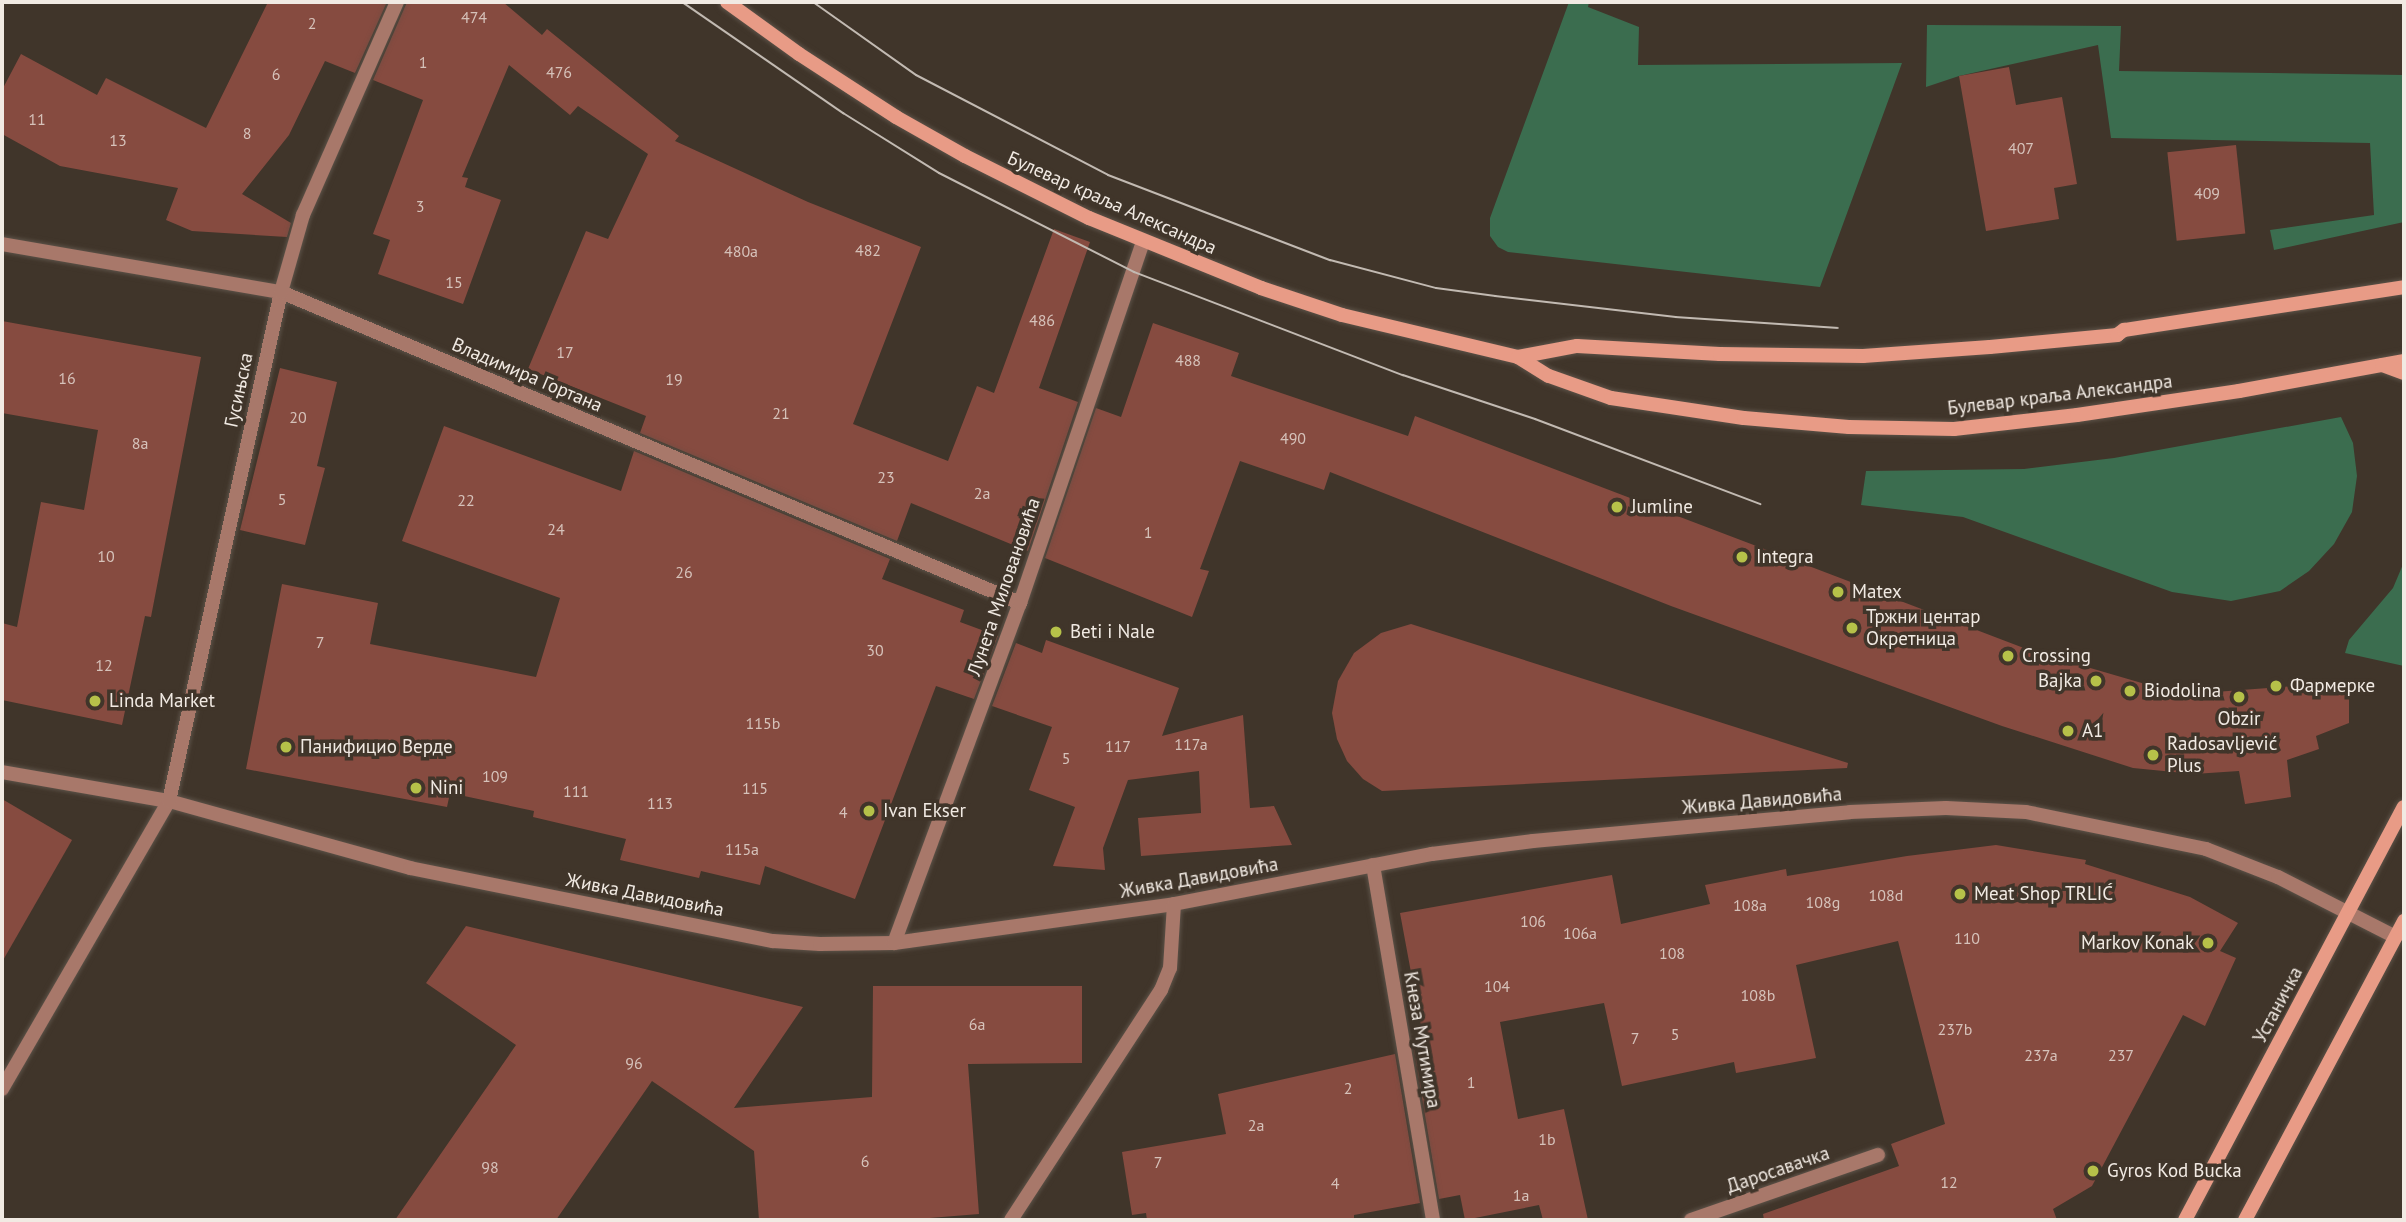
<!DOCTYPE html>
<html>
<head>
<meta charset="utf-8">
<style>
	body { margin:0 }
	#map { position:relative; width:2406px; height:1222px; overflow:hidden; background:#40352a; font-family:"PT Sans",sans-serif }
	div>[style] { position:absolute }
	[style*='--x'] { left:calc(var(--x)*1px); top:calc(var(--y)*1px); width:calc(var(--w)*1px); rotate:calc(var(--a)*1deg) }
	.green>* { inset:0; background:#3b6d4f }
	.building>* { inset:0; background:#864b40; transform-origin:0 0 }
	.roads { filter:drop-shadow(0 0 2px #5c5248) drop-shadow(0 0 2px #5c5248) }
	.street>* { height:14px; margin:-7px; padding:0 7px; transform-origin:7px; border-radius:7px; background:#a8786a }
	.secondary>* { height:14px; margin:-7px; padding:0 7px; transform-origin:7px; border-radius:7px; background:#e89b86 }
	.tram>* { height:2px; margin:-1px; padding:0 1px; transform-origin:1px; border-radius:1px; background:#c2bab2 }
	.dots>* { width:19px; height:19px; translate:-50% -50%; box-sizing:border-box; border:4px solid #40352a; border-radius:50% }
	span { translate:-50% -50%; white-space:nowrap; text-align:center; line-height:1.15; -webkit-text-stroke:7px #40352a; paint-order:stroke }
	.number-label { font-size:16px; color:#d6c2ba }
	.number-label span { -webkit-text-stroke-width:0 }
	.street-label { font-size:19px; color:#f1eae3 }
	.poi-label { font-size:19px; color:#f1eae3 }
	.left { translate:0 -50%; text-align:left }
	.right { translate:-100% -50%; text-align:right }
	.frame { position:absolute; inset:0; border:4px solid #f1eae3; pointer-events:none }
</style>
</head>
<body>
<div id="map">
	<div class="green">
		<i style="clip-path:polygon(1569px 2px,1589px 2px,1588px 7px,1639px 27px,1638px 65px,1902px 63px,1820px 287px,1508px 252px,1498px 247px,1490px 236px,1490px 218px)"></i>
		<i style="clip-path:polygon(1927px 25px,2121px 26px,2119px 71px,2404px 75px,2404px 222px,2274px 250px,2270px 230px,2374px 215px,2370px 143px,2111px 138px,2098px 45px,1959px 76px,1926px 87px)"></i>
		<i style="clip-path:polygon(2341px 417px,2353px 443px,2357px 476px,2352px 512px,2334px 544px,2309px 571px,2280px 591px,2231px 601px,2172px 592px,1963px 517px,1861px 505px,1866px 471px,2024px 469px,2114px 458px)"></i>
		<i style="clip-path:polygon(2404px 562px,2404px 666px,2345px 653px,2349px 640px,2393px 588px)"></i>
	</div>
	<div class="building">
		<i style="clip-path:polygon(268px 2px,387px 2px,355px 73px,325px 61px,289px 135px,242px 194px,291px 223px,287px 237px,192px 231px,166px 220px,178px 188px,60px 166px,2px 134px,2px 90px,21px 54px,97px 95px,106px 78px,206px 128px)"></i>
		<i style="clip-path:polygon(407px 2px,503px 2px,542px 35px,547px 29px,679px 136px,675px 141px,808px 202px,921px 247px,853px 424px,948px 461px,977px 386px,994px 393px,1054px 229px,1090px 242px,1039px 388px,1078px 402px,1028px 551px,911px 503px,897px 541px,640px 433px,646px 416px,528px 369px,586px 231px,608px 239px,648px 154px,578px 106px,570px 115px,509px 65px,462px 177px,468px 178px,465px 187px,501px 200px,463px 304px,378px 274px,390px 240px,373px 234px,423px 100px,373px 80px)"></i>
		<i style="clip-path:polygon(2009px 67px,2016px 105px,2062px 97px,2077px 184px,2054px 188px,2059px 219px,1986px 231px,1959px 76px)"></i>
		<i style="left:2236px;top:145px;width:89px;height:69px;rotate:84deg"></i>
		<i style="clip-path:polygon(2px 321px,201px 357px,151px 617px,145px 616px,122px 725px,2px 700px,2px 623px,17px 627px,41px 502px,84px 510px,98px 430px,2px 413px)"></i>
		<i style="clip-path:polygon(1153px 323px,1239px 353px,1231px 376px,1408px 436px,1415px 416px,2029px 650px,2152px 686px,2215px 692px,2349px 682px,2349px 723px,2316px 736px,2319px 749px,2287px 760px,2291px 797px,2245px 804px,2239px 771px,2194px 774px,2133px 768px,2002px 726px,1671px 606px,1330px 472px,1324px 490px,1240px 461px,1200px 569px,1209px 571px,1192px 617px,1045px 558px,1096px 408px,1121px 417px)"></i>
		<i style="clip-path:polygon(280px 368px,337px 382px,317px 466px,325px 468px,305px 545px,240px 530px)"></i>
		<i style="clip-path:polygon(444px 426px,621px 491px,634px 451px,890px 559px,882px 579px,964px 610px,960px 622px,998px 636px,974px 699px,936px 686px,855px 899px,765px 866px,760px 885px,701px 871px,699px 878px,620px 860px,626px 839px,533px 817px,534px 811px,450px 793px,447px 807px,246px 769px,282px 584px,378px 603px,370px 644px,536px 677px,560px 598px,402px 541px)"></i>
		<i style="clip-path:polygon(1411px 624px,1848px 763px,1847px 768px,1382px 791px,1363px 779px,1347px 761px,1337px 739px,1332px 713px,1338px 681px,1354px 653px,1381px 633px)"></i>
		<i style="clip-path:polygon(1046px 640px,1179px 688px,1162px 736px,1243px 715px,1250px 808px,1274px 806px,1292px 845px,1141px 856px,1138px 818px,1201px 813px,1199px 771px,1128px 780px,1103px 848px,1105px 870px,1053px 866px,1075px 807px,1029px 790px,1052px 727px,992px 706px,1016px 643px,1042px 653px)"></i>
		<i style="clip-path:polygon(2px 799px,72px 840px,2px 962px)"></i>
		<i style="clip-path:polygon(1996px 845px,2086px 860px,2085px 864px,2190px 897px,2238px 923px,2220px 951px,2236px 958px,2205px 1026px,2183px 1015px,2092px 1186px,2053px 1209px,2057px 1220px,1764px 1220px,1763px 1214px,1899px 1166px,1891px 1144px,1945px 1124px,1898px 941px,1796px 965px,1816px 1058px,1736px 1073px,1734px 1062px,1622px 1086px,1604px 1003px,1500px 1022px,1518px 1119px,1564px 1109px,1588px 1220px,1543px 1220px,1539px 1205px,1465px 1220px,1460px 1195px,1439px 1199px,1414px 1050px,1425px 1048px,1400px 913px,1612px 875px,1621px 924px,1710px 904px,1705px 885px,1786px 869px,1787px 876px,1907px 856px)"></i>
		<i style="clip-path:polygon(466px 926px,803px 1007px,734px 1108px,872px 1097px,873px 986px,1082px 986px,1082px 1063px,968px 1064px,979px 1214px,905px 1220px,759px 1220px,754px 1151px,652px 1081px,556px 1220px,395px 1220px,516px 1045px,426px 983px)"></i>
		<i style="clip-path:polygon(1395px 1054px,1420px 1203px,1354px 1215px,1354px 1220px,1147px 1220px,1146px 1213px,1132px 1215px,1122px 1152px,1226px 1134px,1218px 1094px)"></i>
	</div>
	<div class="roads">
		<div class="street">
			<i style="--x:2;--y:244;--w:283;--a:9.8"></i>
			<i style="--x:281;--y:292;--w:802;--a:22.82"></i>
			<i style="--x:2;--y:772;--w:169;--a:9.9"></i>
			<i style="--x:169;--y:801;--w:250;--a:15.5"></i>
			<i style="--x:410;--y:868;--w:370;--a:11.4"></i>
			<i style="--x:773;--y:941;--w:47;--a:3.7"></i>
			<i style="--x:820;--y:944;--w:74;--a:-0.8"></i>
			<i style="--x:894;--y:943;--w:283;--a:-7.9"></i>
			<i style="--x:1174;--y:904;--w:263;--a:-11"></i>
			<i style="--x:1432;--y:854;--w:102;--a:-7.3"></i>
			<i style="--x:1533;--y:841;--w:318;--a:-5.2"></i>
			<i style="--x:1850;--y:812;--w:96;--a:-2.4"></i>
			<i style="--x:1946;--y:808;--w:80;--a:2.9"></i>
			<i style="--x:2026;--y:812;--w:184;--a:11.6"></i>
			<i style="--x:2206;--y:849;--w:77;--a:21.3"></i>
			<i style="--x:2278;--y:877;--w:132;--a:27"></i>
			<i style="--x:1373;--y:865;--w:360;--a:80.4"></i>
			<i style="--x:894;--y:943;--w:363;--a:-69.7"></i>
			<i style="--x:1020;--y:603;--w:381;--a:-71.2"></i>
			<i style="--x:2;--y:1089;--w:333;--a:-59.9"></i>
			<i style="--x:169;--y:801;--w:521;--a:-77.59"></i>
			<i style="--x:281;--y:292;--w:80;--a:-74.1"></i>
			<i style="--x:303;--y:215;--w:233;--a:-66.2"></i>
			<i style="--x:1011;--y:1220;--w:275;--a:-56.9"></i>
			<i style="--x:1161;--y:990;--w:24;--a:-68"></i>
			<i style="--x:1170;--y:968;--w:64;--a:-86.4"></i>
			<i style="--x:1691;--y:1220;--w:198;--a:-19.2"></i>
		</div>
		<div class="secondary">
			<i style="--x:727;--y:2;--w:89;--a:35.8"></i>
			<i style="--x:799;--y:54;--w:116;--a:33"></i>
			<i style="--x:896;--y:117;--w:79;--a:29.5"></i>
			<i style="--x:965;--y:156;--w:139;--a:26.6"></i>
			<i style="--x:1089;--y:218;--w:186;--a:22.1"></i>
			<i style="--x:1261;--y:288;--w:85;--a:18.4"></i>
			<i style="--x:1342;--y:315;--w:181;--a:13.4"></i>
			<i style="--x:1518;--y:357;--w:36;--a:32"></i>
			<i style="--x:1549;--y:376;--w:66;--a:19.5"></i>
			<i style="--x:1611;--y:398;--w:134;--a:8.6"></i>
			<i style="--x:1744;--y:418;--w:105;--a:4.9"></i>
			<i style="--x:1849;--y:427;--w:105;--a:1.1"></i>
			<i style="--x:1954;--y:429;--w:124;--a:-6.5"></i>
			<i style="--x:2077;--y:415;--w:164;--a:-8.4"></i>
			<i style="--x:2239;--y:391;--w:168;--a:-10.3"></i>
			<i style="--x:1518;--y:357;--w:60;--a:-10.6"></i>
			<i style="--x:1577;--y:346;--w:143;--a:3.2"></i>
			<i style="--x:1720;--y:354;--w:143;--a:0.8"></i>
			<i style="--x:1863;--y:356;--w:127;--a:-4.1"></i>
			<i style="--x:1990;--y:347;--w:128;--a:-5.4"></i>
			<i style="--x:2117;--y:335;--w:9;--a:-36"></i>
			<i style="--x:2124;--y:330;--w:283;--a:-8.7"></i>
			<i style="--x:2382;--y:365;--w:23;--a:20"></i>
			<i style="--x:2185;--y:1220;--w:467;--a:-62.1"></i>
			<i style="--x:2245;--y:1220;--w:339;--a:-62"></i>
		</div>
	</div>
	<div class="tram">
		<i style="--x:682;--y:2;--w:196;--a:34.6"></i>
		<i style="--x:843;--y:113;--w:113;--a:32"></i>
		<i style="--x:939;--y:173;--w:219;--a:26.9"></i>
		<i style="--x:1134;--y:272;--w:288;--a:21"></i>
		<i style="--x:1403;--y:375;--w:139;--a:18.4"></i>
		<i style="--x:1535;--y:419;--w:241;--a:20.7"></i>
		<i style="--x:813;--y:2;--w:126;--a:35.3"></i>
		<i style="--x:916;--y:75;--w:216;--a:27.5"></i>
		<i style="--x:1108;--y:175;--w:238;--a:21"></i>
		<i style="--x:1330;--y:260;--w:110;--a:14.8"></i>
		<i style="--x:1436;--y:288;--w:60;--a:7.7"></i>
		<i style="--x:1495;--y:296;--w:182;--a:6.6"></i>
		<i style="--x:1676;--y:317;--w:162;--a:3.9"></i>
	</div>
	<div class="dots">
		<i style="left:1617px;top:507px;background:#b6c149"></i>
		<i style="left:1742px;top:557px;background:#b6c149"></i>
		<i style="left:1838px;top:592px;background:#b6c149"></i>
		<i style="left:1852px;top:628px;background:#b6c149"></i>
		<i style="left:1056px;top:632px;background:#b6c149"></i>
		<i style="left:2008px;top:656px;background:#b6c149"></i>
		<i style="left:2096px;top:681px;background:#b6c149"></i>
		<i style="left:2276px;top:686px;background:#b6c149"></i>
		<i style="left:2130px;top:691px;background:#b6c149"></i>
		<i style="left:2239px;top:697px;background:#b6c149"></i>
		<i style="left:95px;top:701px;background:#b6c149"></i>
		<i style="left:2068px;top:731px;background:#b6c149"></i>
		<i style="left:286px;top:747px;background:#b6c149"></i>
		<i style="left:2153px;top:755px;background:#b6c149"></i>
		<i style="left:416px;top:788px;background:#b6c149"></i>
		<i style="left:869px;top:811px;background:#b6c149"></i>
		<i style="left:1960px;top:894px;background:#b6c149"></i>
		<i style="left:2208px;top:943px;background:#b6c149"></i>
		<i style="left:2093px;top:1171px;background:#b6c149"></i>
	</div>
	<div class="number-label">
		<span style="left:474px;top:17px">474</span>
		<span style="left:312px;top:23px">2</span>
		<span style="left:423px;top:62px">1</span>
		<span style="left:559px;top:72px">476</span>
		<span style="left:276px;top:74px">6</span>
		<span style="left:37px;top:119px">11</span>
		<span style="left:247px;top:133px">8</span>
		<span style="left:118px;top:140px">13</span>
		<span style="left:2021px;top:148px">407</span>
		<span style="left:2207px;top:193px">409</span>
		<span style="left:420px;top:206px">3</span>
		<span style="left:868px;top:250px">482</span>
		<span style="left:741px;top:251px">480a</span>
		<span style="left:454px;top:282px">15</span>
		<span style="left:1042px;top:320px">486</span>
		<span style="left:565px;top:352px">17</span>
		<span style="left:1188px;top:360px">488</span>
		<span style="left:67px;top:378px">16</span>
		<span style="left:674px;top:379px">19</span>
		<span style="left:781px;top:413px">21</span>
		<span style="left:298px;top:417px">20</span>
		<span style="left:1293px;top:438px">490</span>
		<span style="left:140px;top:443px">8a</span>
		<span style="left:886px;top:477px">23</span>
		<span style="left:982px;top:493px">2a</span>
		<span style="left:282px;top:499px">5</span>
		<span style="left:466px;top:500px">22</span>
		<span style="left:556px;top:529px">24</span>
		<span style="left:1148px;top:532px">1</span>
		<span style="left:106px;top:556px">10</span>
		<span style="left:684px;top:572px">26</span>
		<span style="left:320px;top:642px">7</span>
		<span style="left:875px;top:650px">30</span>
		<span style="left:104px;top:665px">12</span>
		<span style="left:763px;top:723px">115b</span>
		<span style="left:1191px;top:744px">117a</span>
		<span style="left:1118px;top:746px">117</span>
		<span style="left:1066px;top:758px">5</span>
		<span style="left:495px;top:776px">109</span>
		<span style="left:755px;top:788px">115</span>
		<span style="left:576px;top:791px">111</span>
		<span style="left:660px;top:803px">113</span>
		<span style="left:843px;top:812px">4</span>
		<span style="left:742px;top:849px">115a</span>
		<span style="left:1886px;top:895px">108d</span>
		<span style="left:1823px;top:902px">108g</span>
		<span style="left:1750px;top:905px">108a</span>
		<span style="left:1533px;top:921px">106</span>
		<span style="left:1580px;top:933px">106a</span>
		<span style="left:1967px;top:938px">110</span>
		<span style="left:1672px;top:953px">108</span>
		<span style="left:1497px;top:986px">104</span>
		<span style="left:1758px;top:995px">108b</span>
		<span style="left:977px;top:1024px">6a</span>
		<span style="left:1955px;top:1029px">237b</span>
		<span style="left:1675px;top:1034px">5</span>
		<span style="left:1635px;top:1038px">7</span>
		<span style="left:2041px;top:1055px">237a</span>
		<span style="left:2121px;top:1055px">237</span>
		<span style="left:634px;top:1063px">96</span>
		<span style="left:1471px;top:1082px">1</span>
		<span style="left:1348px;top:1088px">2</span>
		<span style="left:1256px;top:1125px">2a</span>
		<span style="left:1547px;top:1139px">1b</span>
		<span style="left:865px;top:1161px">6</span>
		<span style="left:1158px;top:1162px">7</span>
		<span style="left:490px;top:1167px">98</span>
		<span style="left:1949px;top:1182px">12</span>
		<span style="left:1335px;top:1183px">4</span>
		<span style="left:1521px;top:1195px">1a</span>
	</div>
	<div class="street-label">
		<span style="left:1112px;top:203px;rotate:24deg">Булевар краља Александра</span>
		<span style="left:527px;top:375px;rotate:23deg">Владимира Гортана</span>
		<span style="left:239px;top:390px;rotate:-78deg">Гусињска</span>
		<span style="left:2060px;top:395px;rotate:-7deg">Булевар краља Александра</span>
		<span style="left:1004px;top:587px;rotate:-71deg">Лунета Миловановића</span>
		<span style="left:1762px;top:801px;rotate:-5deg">Живка Давидовића</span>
		<span style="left:1199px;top:878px;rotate:-10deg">Живка Давидовића</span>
		<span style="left:645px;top:895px;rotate:11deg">Живка Давидовића</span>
		<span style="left:2278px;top:1005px;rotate:-62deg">Устаничка</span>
		<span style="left:1422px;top:1040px;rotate:80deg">Кнеза Мутимира</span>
		<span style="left:1778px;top:1170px;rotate:-19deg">Даросавачка</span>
	</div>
	<div class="poi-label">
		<span class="left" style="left:1631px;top:507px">Jumline</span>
		<span class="left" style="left:1756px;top:557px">Integra</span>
		<span class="left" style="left:1852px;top:592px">Matex</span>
		<span class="left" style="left:1866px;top:628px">Тржни центар<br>Окретница</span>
		<span class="left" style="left:1070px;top:632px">Beti i Nale</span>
		<span class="left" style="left:2022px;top:656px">Crossing</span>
		<span class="right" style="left:2082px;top:681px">Bajka</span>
		<span class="left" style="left:2290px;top:686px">Фармерке</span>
		<span class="left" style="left:2144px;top:691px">Biodolina</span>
		<span class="left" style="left:109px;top:701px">Linda Market</span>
		<span style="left:2239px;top:719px">Obzir</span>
		<span class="left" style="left:2082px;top:731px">A1</span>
		<span class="left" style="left:2167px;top:755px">Radosavljević<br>Plus</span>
		<span class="left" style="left:300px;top:747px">Панифицио Верде</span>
		<span class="left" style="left:430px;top:788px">Nini</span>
		<span class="left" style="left:883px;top:811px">Ivan Ekser</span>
		<span class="left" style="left:1974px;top:894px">Meat Shop TRLIĆ</span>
		<span class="right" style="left:2194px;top:943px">Markov Konak</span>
		<span class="left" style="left:2107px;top:1171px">Gyros Kod Bucka</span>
	</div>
	<div class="frame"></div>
</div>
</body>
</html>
